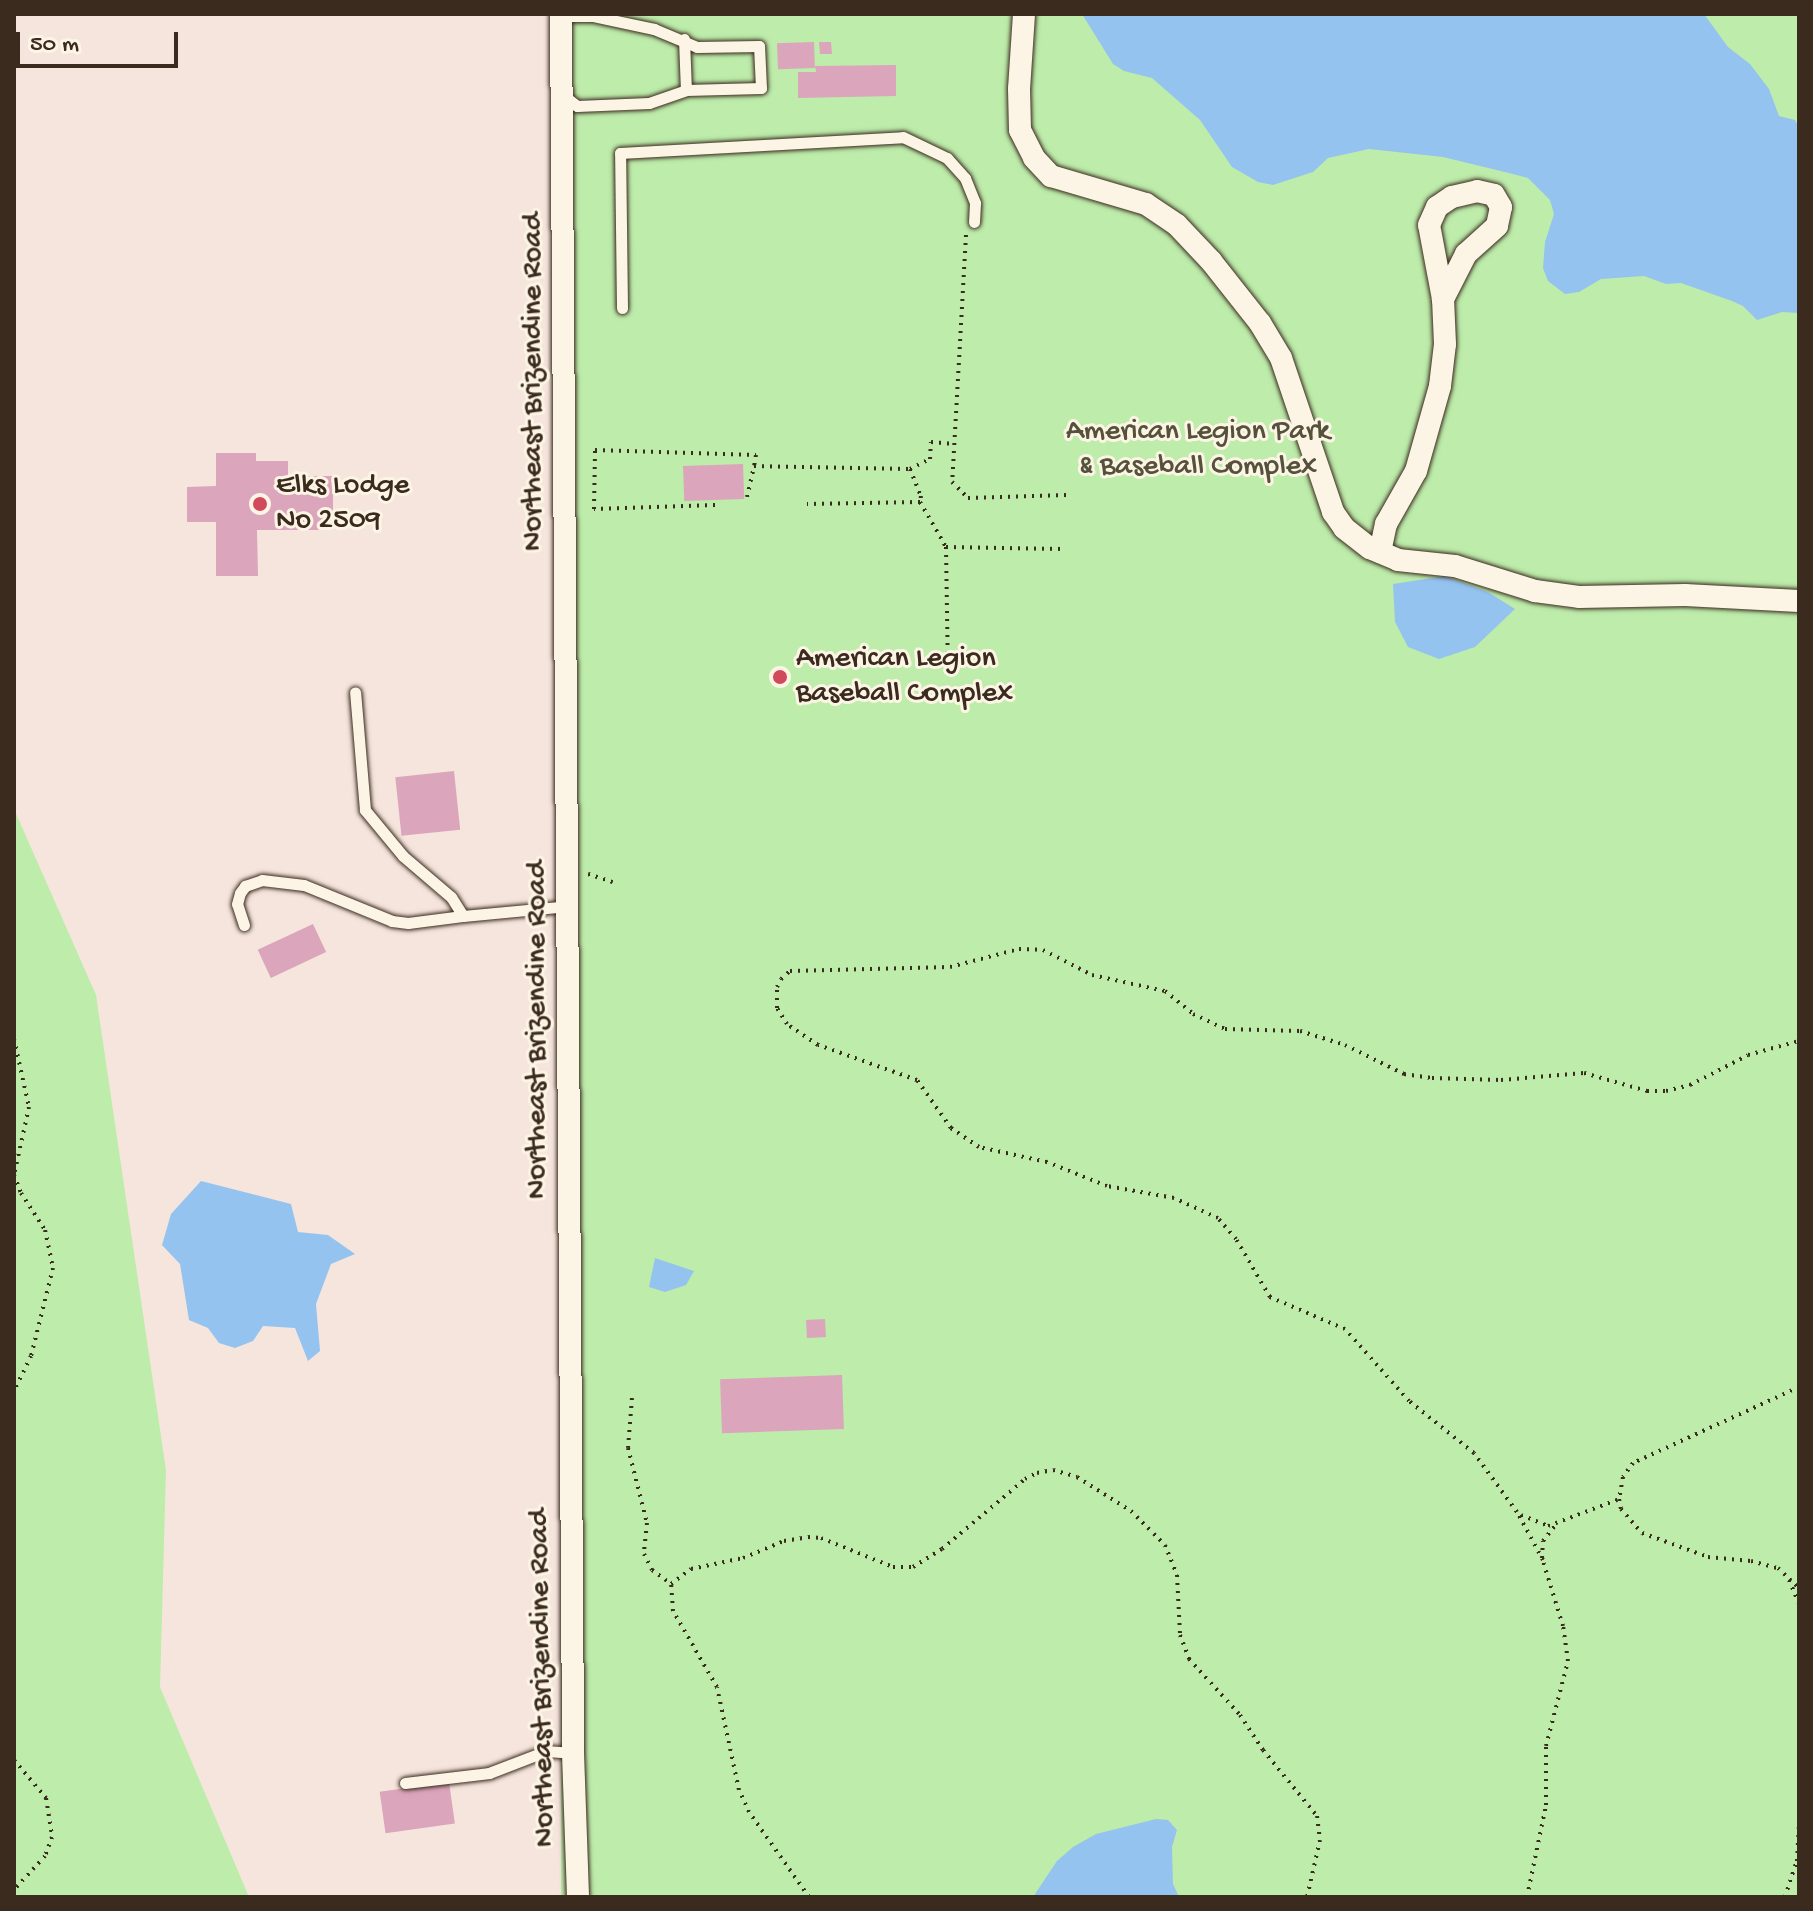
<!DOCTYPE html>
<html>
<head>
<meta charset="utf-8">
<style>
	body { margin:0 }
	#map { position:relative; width:1813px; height:1911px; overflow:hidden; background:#f5e5dd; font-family:"Gochi Hand",sans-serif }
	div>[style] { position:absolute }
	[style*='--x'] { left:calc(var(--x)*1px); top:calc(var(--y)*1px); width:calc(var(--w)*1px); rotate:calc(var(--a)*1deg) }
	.green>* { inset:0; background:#bdecab; transform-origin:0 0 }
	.water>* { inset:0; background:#95c3ef }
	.building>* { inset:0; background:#dba5bc; transform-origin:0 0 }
	.path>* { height:4px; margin-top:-2px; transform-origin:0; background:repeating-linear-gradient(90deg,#3b2a1e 0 2px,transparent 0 8px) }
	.roads { filter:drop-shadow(0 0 2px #3b2a1e) drop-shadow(0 0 2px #3b2a1e) }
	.service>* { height:11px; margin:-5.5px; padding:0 5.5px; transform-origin:5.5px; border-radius:5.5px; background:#fcf5e5 }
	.minor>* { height:22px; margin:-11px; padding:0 11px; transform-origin:11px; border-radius:11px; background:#fcf5e5 }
	.dots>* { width:22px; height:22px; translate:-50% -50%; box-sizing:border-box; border:4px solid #fcf5e5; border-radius:50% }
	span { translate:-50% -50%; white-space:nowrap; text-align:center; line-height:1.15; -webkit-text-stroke:6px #fcf5e5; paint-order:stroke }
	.street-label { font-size:30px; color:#3b2a1e }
	.park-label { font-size:30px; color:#55513a }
	.poi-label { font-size:30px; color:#3b2a1e }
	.left { translate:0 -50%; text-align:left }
	.frame { position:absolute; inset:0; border:16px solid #3b2a1e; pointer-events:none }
	.scale { position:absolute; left:16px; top:32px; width:162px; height:36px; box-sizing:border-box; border:4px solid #3b2a1e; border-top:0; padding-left:10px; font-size:24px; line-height:28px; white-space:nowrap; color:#3b2a1e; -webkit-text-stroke:6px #fcf5e5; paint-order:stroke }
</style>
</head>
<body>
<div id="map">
	<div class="green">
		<i style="left:561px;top:14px;width:1238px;height:1883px"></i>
		<i style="clip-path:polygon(14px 809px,96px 995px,166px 1470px,160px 1687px,249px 1897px,14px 1897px)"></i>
	</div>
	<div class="water">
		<i style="clip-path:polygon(1082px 14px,1704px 14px,1728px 47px,1750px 64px,1769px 89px,1779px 116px,1795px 120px,1799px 128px,1799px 313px,1782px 312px,1757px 320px,1743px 306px,1732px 301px,1681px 283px,1666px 284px,1644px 276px,1601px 279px,1579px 292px,1565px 294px,1548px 281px,1543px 268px,1545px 242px,1554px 214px,1550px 200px,1528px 178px,1513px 174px,1443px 157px,1369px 149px,1328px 158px,1313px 172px,1273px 185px,1258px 182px,1232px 167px,1200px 120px,1152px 78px,1124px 71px,1113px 64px)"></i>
		<i style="clip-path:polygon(1445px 576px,1488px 592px,1515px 609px,1475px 647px,1439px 659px,1408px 647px,1395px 622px,1393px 584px)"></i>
		<i style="clip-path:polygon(201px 1181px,291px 1204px,298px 1232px,328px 1235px,355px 1254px,331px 1264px,316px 1304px,320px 1351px,308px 1361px,295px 1328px,263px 1326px,253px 1341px,235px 1348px,219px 1343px,208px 1328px,189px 1320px,180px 1264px,162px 1245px,171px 1214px)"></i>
		<i style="clip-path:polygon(655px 1258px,694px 1271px,686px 1285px,665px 1292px,649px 1287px)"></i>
		<i style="clip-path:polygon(1156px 1819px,1168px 1820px,1177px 1830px,1172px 1847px,1173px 1884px,1179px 1897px,1033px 1897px,1057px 1861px,1073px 1847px,1096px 1834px)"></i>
	</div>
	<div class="building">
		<i style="left:814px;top:42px;width:26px;height:37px;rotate:88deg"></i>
		<i style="clip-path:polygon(819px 42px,831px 42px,832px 54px,820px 54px)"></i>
		<i style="clip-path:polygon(896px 65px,896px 96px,798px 98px,798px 72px,816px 72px,815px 66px)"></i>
		<i style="clip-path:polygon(216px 453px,256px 453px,256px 461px,288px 461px,288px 476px,333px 476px,333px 530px,257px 530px,258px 576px,216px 576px,216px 522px,187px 522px,187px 487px,216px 486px)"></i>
		<i style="left:743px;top:464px;width:35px;height:60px;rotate:88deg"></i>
		<i style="left:454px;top:771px;width:59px;height:59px;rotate:84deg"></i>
		<i style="left:313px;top:924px;width:31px;height:61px;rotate:65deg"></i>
		<i style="left:825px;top:1319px;width:18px;height:19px;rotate:87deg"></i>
		<i style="left:842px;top:1375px;width:54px;height:122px;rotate:88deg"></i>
		<i style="left:449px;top:1782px;width:42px;height:70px;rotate:82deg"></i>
	</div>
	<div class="path">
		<i style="--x:966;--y:235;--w:247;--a:93.2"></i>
		<i style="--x:952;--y:482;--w:23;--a:45"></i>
		<i style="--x:968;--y:498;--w:99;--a:-1.7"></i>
		<i style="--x:910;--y:469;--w:22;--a:-27"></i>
		<i style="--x:930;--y:459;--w:17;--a:-87"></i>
		<i style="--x:931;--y:442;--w:23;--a:5"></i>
		<i style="--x:747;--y:497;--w:32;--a:-77"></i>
		<i style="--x:920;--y:502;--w:52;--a:60"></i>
		<i style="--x:946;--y:547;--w:127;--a:89.1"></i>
		<i style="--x:715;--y:505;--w:121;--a:178.1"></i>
		<i style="--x:594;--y:509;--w:59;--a:-89"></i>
		<i style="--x:595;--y:450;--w:161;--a:1.8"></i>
		<i style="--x:756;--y:455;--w:11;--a:100"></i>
		<i style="--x:754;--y:466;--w:156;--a:1.1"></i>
		<i style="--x:910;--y:469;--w:29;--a:68"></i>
		<i style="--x:921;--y:496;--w:6;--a:99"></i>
		<i style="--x:920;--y:502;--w:113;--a:179"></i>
		<i style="--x:946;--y:547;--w:117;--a:1"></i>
		<i style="--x:588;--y:874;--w:26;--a:18"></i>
		<i style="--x:14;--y:1039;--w:70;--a:77.6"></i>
		<i style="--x:29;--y:1107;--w:70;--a:102.4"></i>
		<i style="--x:14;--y:1175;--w:19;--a:69"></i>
		<i style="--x:21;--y:1193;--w:44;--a:57"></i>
		<i style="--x:45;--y:1230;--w:39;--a:78"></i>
		<i style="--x:53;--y:1268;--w:91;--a:104"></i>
		<i style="--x:31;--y:1356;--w:39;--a:116"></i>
		<i style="--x:1799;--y:1387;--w:183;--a:155.4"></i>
		<i style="--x:1633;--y:1463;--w:17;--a:126"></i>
		<i style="--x:1623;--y:1477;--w:22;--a:100"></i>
		<i style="--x:1619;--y:1499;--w:10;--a:79"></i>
		<i style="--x:1621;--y:1509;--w:32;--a:49"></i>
		<i style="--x:1642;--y:1533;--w:70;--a:20"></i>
		<i style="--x:1708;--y:1557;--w:43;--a:5.3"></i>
		<i style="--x:1751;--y:1561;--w:28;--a:15"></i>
		<i style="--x:1778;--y:1568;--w:29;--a:44"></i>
		<i style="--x:632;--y:1398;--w:50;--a:94.6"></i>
		<i style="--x:628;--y:1448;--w:77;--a:75.8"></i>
		<i style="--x:647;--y:1523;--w:31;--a:96"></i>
		<i style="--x:644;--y:1554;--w:18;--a:63"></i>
		<i style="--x:652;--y:1570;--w:24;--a:36"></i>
		<i style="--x:1521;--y:1515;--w:29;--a:22"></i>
		<i style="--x:1548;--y:1526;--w:76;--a:-20.8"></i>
		<i style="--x:1543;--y:1560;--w:55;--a:-118.4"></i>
		<i style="--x:1517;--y:1512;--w:73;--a:-126.1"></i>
		<i style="--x:1474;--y:1453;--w:83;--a:-141.3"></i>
		<i style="--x:1409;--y:1401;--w:96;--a:-131.6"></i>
		<i style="--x:1345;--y:1329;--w:82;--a:-156.9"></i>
		<i style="--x:1270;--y:1297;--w:67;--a:-120.4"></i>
		<i style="--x:1236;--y:1239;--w:28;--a:-131"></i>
		<i style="--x:1218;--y:1218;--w:48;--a:-155.6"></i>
		<i style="--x:1174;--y:1198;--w:68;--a:-169.8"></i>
		<i style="--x:1107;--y:1186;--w:65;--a:-158.2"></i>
		<i style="--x:1047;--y:1162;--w:70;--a:-167.6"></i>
		<i style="--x:979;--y:1147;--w:34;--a:-146"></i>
		<i style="--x:951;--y:1128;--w:59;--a:-125.3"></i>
		<i style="--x:917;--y:1080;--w:105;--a:-160.5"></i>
		<i style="--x:818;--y:1045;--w:37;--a:-146"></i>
		<i style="--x:787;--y:1024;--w:19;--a:-122"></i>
		<i style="--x:777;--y:1008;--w:21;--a:-90"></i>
		<i style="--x:777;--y:987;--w:9;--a:-63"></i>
		<i style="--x:781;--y:979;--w:12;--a:-42"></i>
		<i style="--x:790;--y:971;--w:160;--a:-1.4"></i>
		<i style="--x:950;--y:967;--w:71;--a:-14.6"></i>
		<i style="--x:1019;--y:949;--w:24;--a:2"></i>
		<i style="--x:1043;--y:950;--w:55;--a:27"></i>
		<i style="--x:1092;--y:975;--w:75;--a:12.4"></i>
		<i style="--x:1165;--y:991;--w:36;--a:39"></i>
		<i style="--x:1193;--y:1014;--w:35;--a:25"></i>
		<i style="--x:1225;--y:1029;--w:75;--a:1.5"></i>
		<i style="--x:1300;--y:1031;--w:47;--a:17.3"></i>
		<i style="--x:1345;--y:1045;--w:66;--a:26.2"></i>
		<i style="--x:1404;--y:1074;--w:28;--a:8"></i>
		<i style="--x:1432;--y:1078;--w:69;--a:1.7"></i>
		<i style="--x:1501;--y:1080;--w:83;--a:-4.8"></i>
		<i style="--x:1584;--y:1073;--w:66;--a:15.9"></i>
		<i style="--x:1647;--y:1091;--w:19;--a:0"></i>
		<i style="--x:1666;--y:1091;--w:25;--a:-14"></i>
		<i style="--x:1690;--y:1085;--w:65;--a:-27.3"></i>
		<i style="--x:1748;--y:1055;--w:53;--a:-15.4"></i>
		<i style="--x:1789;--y:1580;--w:25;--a:67"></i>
		<i style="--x:14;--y:1760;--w:50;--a:49.9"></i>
		<i style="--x:46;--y:1798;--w:39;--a:81"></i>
		<i style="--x:52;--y:1837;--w:20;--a:110"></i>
		<i style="--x:45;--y:1856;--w:46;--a:132.4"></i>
		<i style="--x:809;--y:1897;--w:104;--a:-125.2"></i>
		<i style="--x:749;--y:1812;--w:24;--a:-114"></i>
		<i style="--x:739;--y:1790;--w:105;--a:-102.1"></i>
		<i style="--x:717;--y:1687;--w:88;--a:-120.1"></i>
		<i style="--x:673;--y:1611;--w:27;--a:-94"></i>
		<i style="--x:671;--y:1584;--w:25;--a:-37"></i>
		<i style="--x:691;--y:1569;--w:53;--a:-11.9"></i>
		<i style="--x:743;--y:1558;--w:44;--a:-22.5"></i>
		<i style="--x:784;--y:1541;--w:24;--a:-9"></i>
		<i style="--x:808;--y:1537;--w:13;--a:4"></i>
		<i style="--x:821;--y:1538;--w:78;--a:21.9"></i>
		<i style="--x:893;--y:1567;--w:20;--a:0"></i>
		<i style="--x:913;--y:1567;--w:34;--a:-32"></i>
		<i style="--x:942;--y:1549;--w:109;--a:-40.1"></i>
		<i style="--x:1025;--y:1479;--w:13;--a:-27"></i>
		<i style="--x:1037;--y:1473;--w:16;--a:-11"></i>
		<i style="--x:1053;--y:1470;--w:25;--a:16"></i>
		<i style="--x:1077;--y:1477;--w:64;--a:32.2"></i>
		<i style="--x:1131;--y:1511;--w:48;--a:45"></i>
		<i style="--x:1165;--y:1545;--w:32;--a:68"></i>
		<i style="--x:1177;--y:1575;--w:60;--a:87.1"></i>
		<i style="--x:1180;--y:1635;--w:26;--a:69"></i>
		<i style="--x:1189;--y:1659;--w:76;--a:47.7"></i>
		<i style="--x:1240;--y:1715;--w:42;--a:56.7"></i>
		<i style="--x:1263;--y:1750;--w:85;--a:50.7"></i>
		<i style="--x:1317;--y:1816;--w:24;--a:83"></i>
		<i style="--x:1320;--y:1840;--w:58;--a:102.8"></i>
		<i style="--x:1527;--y:1897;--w:94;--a:-78.3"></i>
		<i style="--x:1546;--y:1805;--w:59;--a:-90"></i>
		<i style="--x:1546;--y:1746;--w:88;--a:-75.5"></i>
		<i style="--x:1568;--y:1661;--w:35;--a:-98"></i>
		<i style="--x:1563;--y:1626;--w:71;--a:-107.2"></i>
		<i style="--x:1542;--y:1558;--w:17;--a:-87"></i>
		<i style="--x:1543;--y:1541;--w:23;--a:-52"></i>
		<i style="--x:1785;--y:1897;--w:38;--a:-72"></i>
		<i style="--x:1797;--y:1861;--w:34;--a:-87"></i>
	</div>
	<div class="roads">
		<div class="service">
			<i style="--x:561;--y:16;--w:32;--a:0"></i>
			<i style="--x:684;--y:39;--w:51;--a:87.8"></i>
			<i style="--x:563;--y:95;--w:18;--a:38"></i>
			<i style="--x:577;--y:106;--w:72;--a:-2.4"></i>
			<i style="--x:649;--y:103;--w:39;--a:-19"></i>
			<i style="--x:686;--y:90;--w:75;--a:-1.5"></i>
			<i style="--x:761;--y:88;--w:42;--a:-92.7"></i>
			<i style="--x:759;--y:46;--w:62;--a:179.1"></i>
			<i style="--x:697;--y:47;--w:47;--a:-157.3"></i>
			<i style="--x:654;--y:29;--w:62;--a:-168"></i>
			<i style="--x:593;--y:16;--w:7;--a:-16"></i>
			<i style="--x:622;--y:308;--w:155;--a:-90.7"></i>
			<i style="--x:620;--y:153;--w:283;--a:-3.2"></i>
			<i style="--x:903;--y:137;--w:49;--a:25.5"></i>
			<i style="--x:947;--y:158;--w:27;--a:48"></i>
			<i style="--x:965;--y:178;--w:27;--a:68"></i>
			<i style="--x:975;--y:203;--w:19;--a:93"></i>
			<i style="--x:463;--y:916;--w:105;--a:-5.4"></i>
			<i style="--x:244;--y:925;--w:22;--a:-108"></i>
			<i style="--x:237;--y:904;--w:11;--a:-75"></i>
			<i style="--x:240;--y:893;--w:9;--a:-54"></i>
			<i style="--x:245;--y:886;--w:18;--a:-19"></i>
			<i style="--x:262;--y:880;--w:42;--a:6.8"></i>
			<i style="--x:304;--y:885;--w:95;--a:22.2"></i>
			<i style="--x:392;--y:921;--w:16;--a:7"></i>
			<i style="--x:408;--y:923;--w:55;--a:-7.3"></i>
			<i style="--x:463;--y:916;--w:22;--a:-122"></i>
			<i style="--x:451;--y:897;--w:63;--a:-139.5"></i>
			<i style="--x:403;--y:856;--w:60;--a:-129.6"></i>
			<i style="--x:365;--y:810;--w:118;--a:-94.8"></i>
			<i style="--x:405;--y:1783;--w:85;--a:-6.8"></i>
			<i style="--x:489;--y:1773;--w:61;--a:-21.1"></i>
			<i style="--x:546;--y:1751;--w:27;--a:4"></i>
		</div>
		<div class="minor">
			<i style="--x:561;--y:14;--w:1739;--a:89.6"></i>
			<i style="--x:573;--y:1753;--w:144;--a:88"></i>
			<i style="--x:1024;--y:14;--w:75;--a:93.8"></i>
			<i style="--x:1019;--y:89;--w:41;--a:88.6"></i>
			<i style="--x:1020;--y:130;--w:31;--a:63"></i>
			<i style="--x:1034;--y:158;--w:25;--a:47"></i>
			<i style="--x:1051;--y:176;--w:99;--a:16.4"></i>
			<i style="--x:1146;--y:204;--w:37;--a:34"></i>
			<i style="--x:1177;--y:225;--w:50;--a:46.6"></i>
			<i style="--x:1211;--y:261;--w:79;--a:51.7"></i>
			<i style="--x:1260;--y:323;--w:41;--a:59"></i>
			<i style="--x:1281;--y:358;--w:163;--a:71.3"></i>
			<i style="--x:1333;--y:512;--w:19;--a:55"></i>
			<i style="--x:1344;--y:528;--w:33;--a:38"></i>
			<i style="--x:1370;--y:548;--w:30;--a:23"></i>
			<i style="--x:1398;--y:560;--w:57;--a:6"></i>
			<i style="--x:1455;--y:566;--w:84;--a:17.4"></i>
			<i style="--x:1535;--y:591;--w:44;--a:7.8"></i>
			<i style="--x:1579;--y:597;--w:106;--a:-1.1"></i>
			<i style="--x:1685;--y:595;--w:114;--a:3"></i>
			<i style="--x:1380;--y:552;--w:29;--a:-78"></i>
			<i style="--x:1386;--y:524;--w:61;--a:-60.5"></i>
			<i style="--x:1416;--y:471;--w:88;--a:-74.2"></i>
			<i style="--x:1440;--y:386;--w:42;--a:-83.2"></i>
			<i style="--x:1445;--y:344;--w:45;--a:-92.5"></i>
			<i style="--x:1443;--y:299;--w:75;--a:-100.7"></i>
			<i style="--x:1429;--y:225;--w:20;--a:-66"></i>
			<i style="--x:1437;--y:207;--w:18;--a:-34"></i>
			<i style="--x:1452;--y:197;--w:26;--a:-13"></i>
			<i style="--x:1477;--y:191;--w:17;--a:13"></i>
			<i style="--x:1494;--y:195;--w:14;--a:60"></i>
			<i style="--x:1501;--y:207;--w:19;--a:102"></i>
			<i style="--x:1497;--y:226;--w:42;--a:137.9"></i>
			<i style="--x:1466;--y:254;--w:51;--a:117.1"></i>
		</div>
	</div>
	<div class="dots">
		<i style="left:260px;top:504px;background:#d1495b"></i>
		<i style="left:780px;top:677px;background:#d1495b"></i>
	</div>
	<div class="street-label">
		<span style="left:535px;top:382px;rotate:-90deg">Northeast Brizendine Road</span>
		<span style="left:539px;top:1030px;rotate:-90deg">Northeast Brizendine Road</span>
		<span style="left:544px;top:1678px;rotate:-91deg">Northeast Brizendine Road</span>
	</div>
	<div class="park-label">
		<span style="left:1198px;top:450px">American Legion Park<br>&amp; Baseball Complex</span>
	</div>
	<div class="poi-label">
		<span class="left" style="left:276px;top:504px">Elks Lodge<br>No 2509</span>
		<span class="left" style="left:796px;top:677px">American Legion<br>Baseball Complex</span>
	</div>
	<div class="frame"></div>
	<div class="scale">50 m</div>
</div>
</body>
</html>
